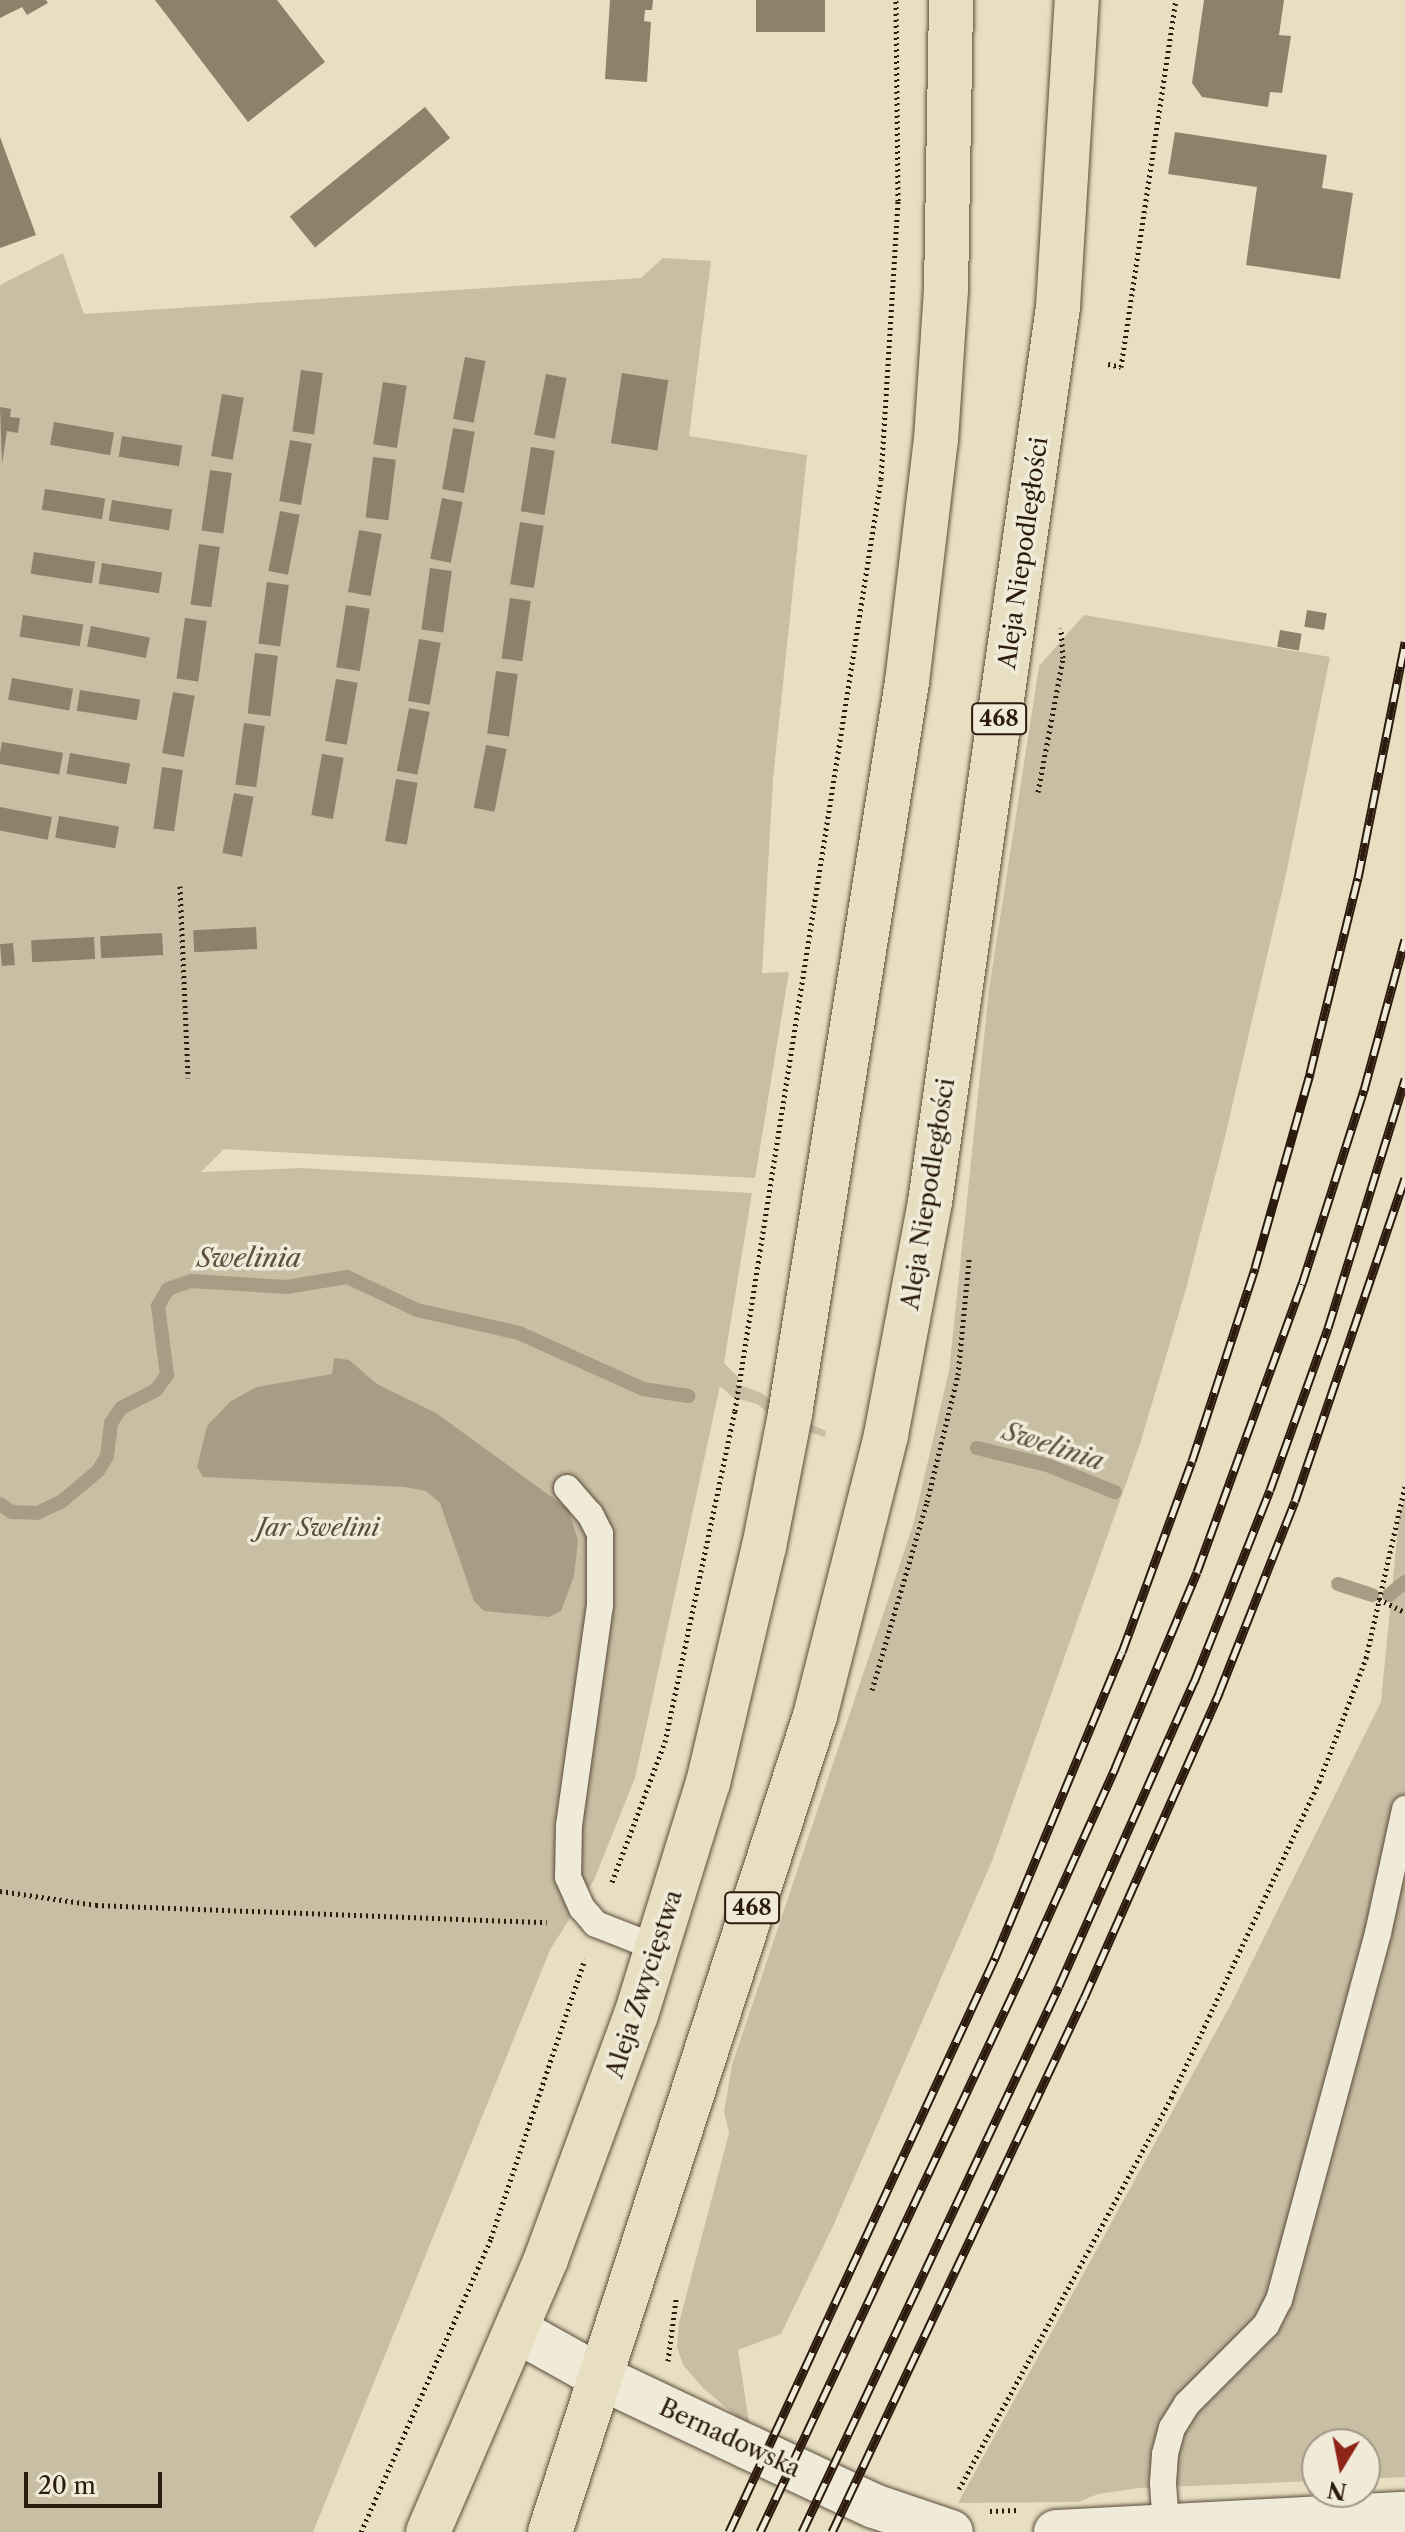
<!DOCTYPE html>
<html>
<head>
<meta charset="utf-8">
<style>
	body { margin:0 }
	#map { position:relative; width:1405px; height:2532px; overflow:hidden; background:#e8dfc3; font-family:"Libre Caslon Text",serif }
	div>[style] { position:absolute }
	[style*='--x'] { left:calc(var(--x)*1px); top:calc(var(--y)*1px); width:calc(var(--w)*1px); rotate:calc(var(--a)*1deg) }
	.green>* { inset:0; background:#c8bea4 }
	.water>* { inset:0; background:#a89c85 }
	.stream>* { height:14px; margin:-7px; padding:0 7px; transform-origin:7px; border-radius:7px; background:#a89c85 }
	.building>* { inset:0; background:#8e816c; transform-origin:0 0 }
	.path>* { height:5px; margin-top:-2.5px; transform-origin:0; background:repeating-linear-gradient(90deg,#2c1b0d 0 2px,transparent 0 6px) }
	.roads { filter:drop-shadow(0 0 2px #5b4c3a) drop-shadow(0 0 2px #5b4c3a) }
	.lane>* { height:26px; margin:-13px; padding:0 13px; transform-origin:13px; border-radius:13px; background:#f0ead8 }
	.street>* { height:44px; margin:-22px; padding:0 22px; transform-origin:22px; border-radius:22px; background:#f0ead8 }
	.primary>* { height:44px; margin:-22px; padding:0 22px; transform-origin:22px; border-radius:22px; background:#e8dfc3 }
	.rail>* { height:9px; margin-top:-4.5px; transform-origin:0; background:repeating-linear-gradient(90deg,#f0ead8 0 18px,#2c1b0d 0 36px); box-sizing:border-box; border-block:2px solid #2c1b0d }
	span { translate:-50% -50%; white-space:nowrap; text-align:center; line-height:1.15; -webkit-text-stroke:7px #f0ead8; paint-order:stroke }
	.shield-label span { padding:2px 6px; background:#f0ead8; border:2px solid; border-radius:6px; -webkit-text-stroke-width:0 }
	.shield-label { font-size:22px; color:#2c1b0d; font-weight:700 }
	.street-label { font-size:24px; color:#2c1b0d }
	.park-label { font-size:24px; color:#5b4c3a; font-style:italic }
	.water-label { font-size:26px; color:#5e4f3d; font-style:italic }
	.north { position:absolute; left:1301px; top:2428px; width:80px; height:80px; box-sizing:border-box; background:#f0ead8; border:2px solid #a29787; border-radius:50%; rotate:190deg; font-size:22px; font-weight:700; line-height:32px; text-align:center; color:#2c1b0d }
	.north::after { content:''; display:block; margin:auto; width:28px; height:36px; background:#8f2418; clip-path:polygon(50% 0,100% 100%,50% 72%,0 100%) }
	.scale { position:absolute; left:24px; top:2472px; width:138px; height:36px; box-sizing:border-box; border:4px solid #2c1b0d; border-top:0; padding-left:10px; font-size:24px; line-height:28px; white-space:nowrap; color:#2c1b0d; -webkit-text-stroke:6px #f0ead8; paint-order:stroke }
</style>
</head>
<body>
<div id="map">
	<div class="green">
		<i style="clip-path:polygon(63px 253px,84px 314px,641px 278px,663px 258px,711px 261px,689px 436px,807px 455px,773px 779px,762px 973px,789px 972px,755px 1178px,224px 1149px,201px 1172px,301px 1168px,752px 1193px,724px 1363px,739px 1378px,736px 1384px,762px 1393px,782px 1411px,826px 1431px,825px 1437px,780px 1423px,757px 1404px,732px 1397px,720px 1386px,635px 1778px,594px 1880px,550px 1950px,313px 2532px,0 2532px,0 285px)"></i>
		<i style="clip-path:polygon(1084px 615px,1330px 657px,1285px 879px,1223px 1145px,1186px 1289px,1140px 1444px,992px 1861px,834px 2224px,781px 2334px,738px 2350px,750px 2428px,703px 2388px,683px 2365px,677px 2347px,679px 2323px,729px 2133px,724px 2112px,732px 2065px,913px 1525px,949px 1371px,989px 990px,1039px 666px)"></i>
		<i style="clip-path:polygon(1405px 1497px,1405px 2477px,1365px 2479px,1365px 2444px,1317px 2444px,1317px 2481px,1139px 2488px,1098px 2494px,1079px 2502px,958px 2503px,1231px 2004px,1381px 1702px,1399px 1517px)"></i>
	</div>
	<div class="water">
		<i style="clip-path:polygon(334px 1358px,349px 1360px,377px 1384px,436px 1413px,568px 1509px,578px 1540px,574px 1576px,561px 1611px,549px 1617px,484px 1611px,474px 1601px,440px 1503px,426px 1491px,405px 1487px,203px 1477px,197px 1467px,207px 1426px,231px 1401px,257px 1387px,332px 1374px)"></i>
	</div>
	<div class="stream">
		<i style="--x:977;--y:1448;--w:72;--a:13.7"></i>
		<i style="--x:1047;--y:1465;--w:73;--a:21.7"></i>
		<i style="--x:0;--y:1504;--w:14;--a:34"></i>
		<i style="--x:12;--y:1512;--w:25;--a:2"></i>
		<i style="--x:37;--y:1513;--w:26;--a:-25"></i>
		<i style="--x:61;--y:1502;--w:48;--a:-40"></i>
		<i style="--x:98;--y:1471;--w:17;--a:-59"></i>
		<i style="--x:107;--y:1456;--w:33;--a:-83"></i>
		<i style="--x:111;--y:1423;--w:18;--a:-56"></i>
		<i style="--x:121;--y:1408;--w:39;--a:-27"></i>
		<i style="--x:156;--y:1390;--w:19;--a:-54"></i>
		<i style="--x:167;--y:1375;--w:70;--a:-97.4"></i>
		<i style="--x:158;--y:1306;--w:20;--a:-60"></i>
		<i style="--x:168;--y:1289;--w:24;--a:-19"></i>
		<i style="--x:191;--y:1281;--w:95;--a:3.6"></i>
		<i style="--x:286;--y:1287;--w:62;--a:-9.3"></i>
		<i style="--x:347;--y:1277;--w:77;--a:25.2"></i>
		<i style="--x:417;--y:1310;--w:105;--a:12.7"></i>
		<i style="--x:519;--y:1333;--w:136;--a:24.3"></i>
		<i style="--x:643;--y:1389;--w:46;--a:8.8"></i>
		<i style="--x:1338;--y:1584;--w:36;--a:18"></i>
		<i style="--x:1389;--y:1595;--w:21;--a:-39"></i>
	</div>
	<div class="building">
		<i style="clip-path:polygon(0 0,46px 0,48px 3px,27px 15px,22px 7px,0 18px)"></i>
		<i style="clip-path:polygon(155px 0,277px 0,325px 62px,248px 122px)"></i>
		<i style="clip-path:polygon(610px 0,653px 0,652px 10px,645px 10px,644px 21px,651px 22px,647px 82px,605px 79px)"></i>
		<i style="left:756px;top:0;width:69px;height:32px"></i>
		<i style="clip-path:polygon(1204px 0,1284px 0,1279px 35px,1291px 36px,1282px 93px,1270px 92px,1268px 107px,1202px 97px,1192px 83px)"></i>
		<i style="left:425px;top:107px;width:40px;height:174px;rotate:51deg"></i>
		<i style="clip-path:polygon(1175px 132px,1327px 155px,1322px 188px,1353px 193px,1340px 279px,1246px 265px,1257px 187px,1168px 174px)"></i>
		<i style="clip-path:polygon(0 137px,36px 235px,0 248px)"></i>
		<i style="left:465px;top:357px;width:21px;height:63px;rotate:11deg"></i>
		<i style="left:301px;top:370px;width:22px;height:62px;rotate:8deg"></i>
		<i style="left:622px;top:373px;width:47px;height:71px;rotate:9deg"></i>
		<i style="left:546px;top:374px;width:21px;height:62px;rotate:11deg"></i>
		<i style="left:383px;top:382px;width:24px;height:63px;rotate:9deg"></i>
		<i style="left:222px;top:394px;width:22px;height:63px;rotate:10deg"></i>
		<i style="clip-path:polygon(0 407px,11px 409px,10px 417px,20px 418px,18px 433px,7px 431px,2px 464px)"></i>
		<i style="left:54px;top:422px;width:61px;height:23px;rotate:10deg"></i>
		<i style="left:453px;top:428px;width:22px;height:62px;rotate:10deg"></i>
		<i style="left:122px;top:436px;width:61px;height:21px;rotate:9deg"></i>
		<i style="left:290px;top:440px;width:22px;height:62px;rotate:10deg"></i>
		<i style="left:531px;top:447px;width:24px;height:65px;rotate:9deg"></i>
		<i style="left:373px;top:457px;width:23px;height:61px;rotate:7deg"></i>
		<i style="left:210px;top:470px;width:22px;height:61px;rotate:8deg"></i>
		<i style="left:45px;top:489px;width:61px;height:21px;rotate:9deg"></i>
		<i style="left:442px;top:498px;width:21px;height:62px;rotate:11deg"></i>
		<i style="left:112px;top:500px;width:61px;height:21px;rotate:9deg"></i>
		<i style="left:280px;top:511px;width:20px;height:61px;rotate:11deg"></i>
		<i style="left:520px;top:522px;width:24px;height:63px;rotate:9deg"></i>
		<i style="left:359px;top:530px;width:23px;height:63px;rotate:10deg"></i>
		<i style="left:199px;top:544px;width:21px;height:61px;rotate:8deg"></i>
		<i style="left:34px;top:552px;width:62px;height:22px;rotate:9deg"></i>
		<i style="left:102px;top:563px;width:61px;height:21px;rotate:9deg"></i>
		<i style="left:430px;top:568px;width:22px;height:62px;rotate:8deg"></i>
		<i style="left:267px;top:582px;width:22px;height:62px;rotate:8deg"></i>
		<i style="left:510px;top:598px;width:21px;height:61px;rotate:8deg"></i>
		<i style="left:346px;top:605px;width:24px;height:63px;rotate:9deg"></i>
		<i style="left:1307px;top:610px;width:20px;height:17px;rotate:9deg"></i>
		<i style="left:23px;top:615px;width:61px;height:22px;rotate:9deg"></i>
		<i style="left:185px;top:618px;width:22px;height:61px;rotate:8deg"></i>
		<i style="left:91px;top:626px;width:60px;height:21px;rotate:11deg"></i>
		<i style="left:1280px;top:630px;width:22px;height:17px;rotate:10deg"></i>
		<i style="left:419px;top:639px;width:22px;height:63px;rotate:10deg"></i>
		<i style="left:255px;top:653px;width:23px;height:61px;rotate:7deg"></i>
		<i style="left:496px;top:671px;width:22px;height:63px;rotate:8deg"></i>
		<i style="left:12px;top:678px;width:62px;height:22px;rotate:10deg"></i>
		<i style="left:336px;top:679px;width:22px;height:63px;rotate:10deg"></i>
		<i style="left:80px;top:690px;width:61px;height:21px;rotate:9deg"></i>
		<i style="left:173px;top:692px;width:22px;height:62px;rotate:10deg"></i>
		<i style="left:409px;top:708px;width:21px;height:64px;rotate:11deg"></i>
		<i style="left:244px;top:723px;width:21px;height:62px;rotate:8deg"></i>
		<i style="left:2px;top:742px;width:62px;height:22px;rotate:10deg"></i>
		<i style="left:486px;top:745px;width:21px;height:64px;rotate:11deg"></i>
		<i style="left:70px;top:753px;width:61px;height:21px;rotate:10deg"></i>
		<i style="left:322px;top:754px;width:22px;height:62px;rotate:10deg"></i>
		<i style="left:162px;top:767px;width:21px;height:62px;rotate:8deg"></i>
		<i style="left:396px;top:779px;width:22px;height:63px;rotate:10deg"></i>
		<i style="left:234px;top:793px;width:20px;height:61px;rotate:11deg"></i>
		<i style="left:0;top:807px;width:53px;height:23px;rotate:11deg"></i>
		<i style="left:59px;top:816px;width:61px;height:22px;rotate:10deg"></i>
		<i style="left:256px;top:927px;width:22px;height:63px;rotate:87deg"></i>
		<i style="left:162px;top:933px;width:22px;height:62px;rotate:87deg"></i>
		<i style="left:94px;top:937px;width:22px;height:63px;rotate:87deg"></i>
		<i style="left:13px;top:943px;width:22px;height:13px;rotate:85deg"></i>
	</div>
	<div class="path">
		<i style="--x:1108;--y:364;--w:13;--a:13"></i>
		<i style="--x:1121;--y:367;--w:371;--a:-81.5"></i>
		<i style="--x:1038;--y:792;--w:136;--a:-79.4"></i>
		<i style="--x:1063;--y:658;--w:30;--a:-94"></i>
		<i style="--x:180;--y:886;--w:192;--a:87.6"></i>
		<i style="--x:1379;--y:1599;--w:29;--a:27"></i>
		<i style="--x:872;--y:1690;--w:196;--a:-73.7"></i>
		<i style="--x:927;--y:1502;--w:131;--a:-76.3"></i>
		<i style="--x:958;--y:1375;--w:116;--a:-84.5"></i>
		<i style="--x:612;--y:1882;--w:150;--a:-69.3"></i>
		<i style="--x:665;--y:1742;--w:338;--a:-78.1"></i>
		<i style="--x:735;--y:1411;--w:943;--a:-81.1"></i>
		<i style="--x:881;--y:479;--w:279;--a:-86.5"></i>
		<i style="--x:898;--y:201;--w:201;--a:-90.6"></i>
		<i style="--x:0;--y:1891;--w:97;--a:8.3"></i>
		<i style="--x:96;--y:1905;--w:451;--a:2.2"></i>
		<i style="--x:668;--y:2361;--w:63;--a:-82.6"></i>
		<i style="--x:959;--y:2489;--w:445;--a:-61.5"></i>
		<i style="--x:1171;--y:2098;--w:349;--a:-64.9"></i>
		<i style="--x:1319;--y:1782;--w:133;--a:-69.2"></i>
		<i style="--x:1366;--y:1658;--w:176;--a:-77.2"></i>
		<i style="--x:990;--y:2511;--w:30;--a:-2"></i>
		<i style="--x:361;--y:2532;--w:321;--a:-66.1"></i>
		<i style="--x:491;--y:2238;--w:294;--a:-71.4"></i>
	</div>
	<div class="roads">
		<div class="lane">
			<i style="--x:567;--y:1488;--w:35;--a:49"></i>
			<i style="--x:590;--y:1514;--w:22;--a:63"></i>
			<i style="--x:600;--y:1534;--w:71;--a:90"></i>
			<i style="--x:600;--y:1605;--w:223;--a:98"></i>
			<i style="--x:569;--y:1826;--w:51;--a:91.1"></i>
			<i style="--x:568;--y:1877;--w:34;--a:66"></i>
			<i style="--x:582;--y:1908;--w:21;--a:49"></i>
			<i style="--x:596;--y:1924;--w:66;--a:21.5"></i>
			<i style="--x:1166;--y:2527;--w:44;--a:-93.9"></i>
			<i style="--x:1163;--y:2483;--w:29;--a:-86"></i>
			<i style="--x:1165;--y:2454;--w:27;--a:-75"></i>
			<i style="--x:1172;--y:2428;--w:28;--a:-58"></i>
			<i style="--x:1187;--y:2404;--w:112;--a:-45"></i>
			<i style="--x:1266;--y:2325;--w:28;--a:-63"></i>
			<i style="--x:1279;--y:2300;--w:380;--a:-74.9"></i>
			<i style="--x:1378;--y:1933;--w:127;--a:-77.7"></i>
		</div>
		<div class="street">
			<i style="--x:516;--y:2330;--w:98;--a:29.2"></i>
			<i style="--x:602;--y:2378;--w:161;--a:25.3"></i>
			<i style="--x:748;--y:2447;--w:139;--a:25.1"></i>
			<i style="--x:874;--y:2506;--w:81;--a:18.7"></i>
			<i style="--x:1056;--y:2532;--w:349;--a:-3"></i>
		</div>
		<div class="primary">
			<i style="--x:428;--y:2532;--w:297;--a:-66.6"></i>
			<i style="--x:546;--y:2259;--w:260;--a:-69.8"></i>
			<i style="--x:636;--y:2015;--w:243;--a:-72.8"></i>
			<i style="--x:708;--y:1783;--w:243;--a:-76.7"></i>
			<i style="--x:764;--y:1547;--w:136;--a:-78.9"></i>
			<i style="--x:790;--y:1414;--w:741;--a:-80.92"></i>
			<i style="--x:907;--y:682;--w:244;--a:-83.2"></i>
			<i style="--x:936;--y:440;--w:150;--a:-86.2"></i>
			<i style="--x:946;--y:290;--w:290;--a:-89"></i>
			<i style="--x:550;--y:2532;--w:858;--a:-72.01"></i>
			<i style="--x:815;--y:1716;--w:290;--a:-75.8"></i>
			<i style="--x:886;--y:1435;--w:237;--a:-79.3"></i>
			<i style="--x:930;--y:1202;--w:904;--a:-81.86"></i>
			<i style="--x:1058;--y:307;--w:308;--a:-86.5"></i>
		</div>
	</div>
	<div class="rail">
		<i style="--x:729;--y:2532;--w:633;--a:-65.14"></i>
		<i style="--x:995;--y:1958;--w:331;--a:-67.5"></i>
		<i style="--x:1122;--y:1652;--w:203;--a:-69.9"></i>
		<i style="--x:1192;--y:1461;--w:203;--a:-71.9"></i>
		<i style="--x:1255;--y:1268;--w:203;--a:-74.2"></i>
		<i style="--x:1310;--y:1073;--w:201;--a:-76.2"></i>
		<i style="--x:1358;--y:878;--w:241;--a:-78.7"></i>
		<i style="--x:760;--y:2532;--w:621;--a:-64.84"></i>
		<i style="--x:1024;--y:1970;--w:222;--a:-65.7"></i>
		<i style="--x:1115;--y:1768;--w:212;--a:-67.3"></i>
		<i style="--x:1197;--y:1572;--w:307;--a:-70"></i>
		<i style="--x:1302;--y:1284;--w:204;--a:-72.3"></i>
		<i style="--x:1364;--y:1090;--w:156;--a:-74.8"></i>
		<i style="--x:802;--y:2532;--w:603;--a:-64.79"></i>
		<i style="--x:1059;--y:1986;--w:333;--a:-66.1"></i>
		<i style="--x:1194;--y:1682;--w:206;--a:-68.4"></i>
		<i style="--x:1270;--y:1490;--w:172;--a:-70.3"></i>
		<i style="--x:1328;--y:1328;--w:261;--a:-72.8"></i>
		<i style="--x:832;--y:2532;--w:590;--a:-64.74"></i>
		<i style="--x:1084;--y:1998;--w:334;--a:-66.1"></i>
		<i style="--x:1219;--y:1693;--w:206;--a:-68.4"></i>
		<i style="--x:1295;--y:1501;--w:341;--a:-71.2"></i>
	</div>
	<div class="shield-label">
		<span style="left:999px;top:719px">468</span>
		<span style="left:752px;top:1908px">468</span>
	</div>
	<div class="street-label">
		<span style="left:1023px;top:553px;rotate:-82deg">Aleja Niepodległości</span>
		<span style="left:928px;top:1194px;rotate:-81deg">Aleja Niepodległości</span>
		<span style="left:644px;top:1984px;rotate:-72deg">Aleja Zwycięstwa</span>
		<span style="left:730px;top:2438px;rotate:25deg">Bernadowska</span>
	</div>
	<div class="park-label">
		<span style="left:318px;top:1528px">Jar Swelini</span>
	</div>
	<div class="water-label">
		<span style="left:249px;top:1259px">Swelinia</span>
		<span style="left:1053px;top:1447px;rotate:18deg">Swelinia</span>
	</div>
	<div class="north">N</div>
	<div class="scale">20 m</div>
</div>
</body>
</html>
